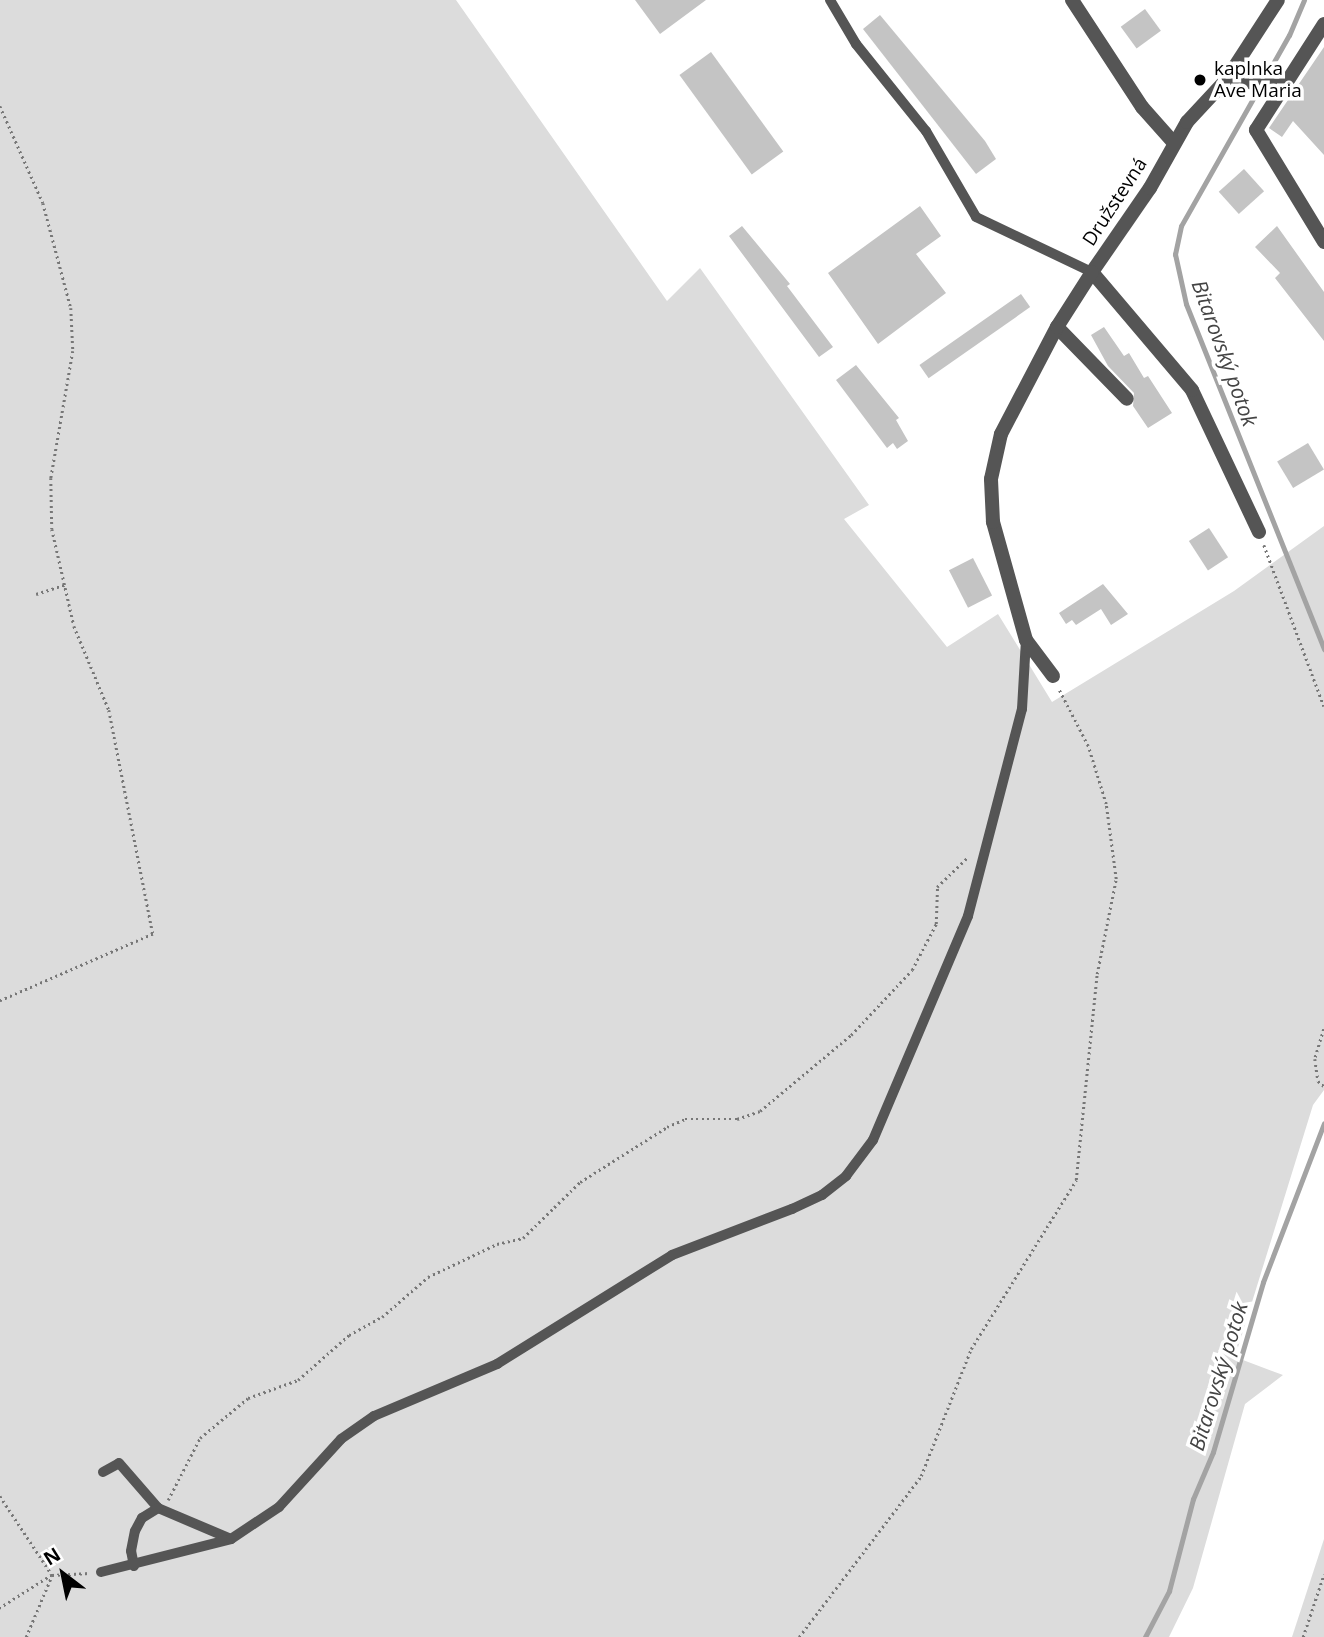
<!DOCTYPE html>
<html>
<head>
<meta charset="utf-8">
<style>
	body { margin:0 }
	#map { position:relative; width:1324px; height:1637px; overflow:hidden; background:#fff; font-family:"Open Sans",sans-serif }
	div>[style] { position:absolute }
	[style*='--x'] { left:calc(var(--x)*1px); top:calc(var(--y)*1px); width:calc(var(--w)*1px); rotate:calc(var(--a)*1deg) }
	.green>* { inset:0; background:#dcdcdc }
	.stream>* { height:5px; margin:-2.5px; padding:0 2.5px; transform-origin:2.5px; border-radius:2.5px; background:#a3a3a3 }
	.building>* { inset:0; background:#c4c4c4; transform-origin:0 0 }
	.path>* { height:2.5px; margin-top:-1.25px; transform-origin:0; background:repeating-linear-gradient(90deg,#777 0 2px,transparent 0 5.5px) }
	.lane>* { height:10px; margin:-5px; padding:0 5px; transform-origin:5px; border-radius:5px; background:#555 }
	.street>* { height:14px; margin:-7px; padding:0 7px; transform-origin:7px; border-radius:7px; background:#555 }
	.dots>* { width:19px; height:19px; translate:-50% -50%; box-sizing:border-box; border:4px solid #fff; border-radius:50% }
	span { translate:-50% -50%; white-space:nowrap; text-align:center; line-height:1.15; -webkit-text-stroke:7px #fff; paint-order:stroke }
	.poi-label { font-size:19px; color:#000 }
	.left { translate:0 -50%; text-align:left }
	.street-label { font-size:19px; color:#000 }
	.water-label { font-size:21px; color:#444; font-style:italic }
	.north { position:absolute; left:28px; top:1539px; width:70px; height:70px; -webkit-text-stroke:5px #fff; paint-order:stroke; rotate:328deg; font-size:19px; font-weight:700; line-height:28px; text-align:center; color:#000 }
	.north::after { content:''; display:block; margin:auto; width:24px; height:32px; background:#000; clip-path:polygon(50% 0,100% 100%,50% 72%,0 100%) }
</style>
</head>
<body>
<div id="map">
	<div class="green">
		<i style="clip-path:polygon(0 0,456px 0,667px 301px,700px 268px,869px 505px,844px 519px,947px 647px,998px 614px,1052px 702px,1234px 591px,1324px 526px,1324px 1090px,1313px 1105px,1235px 1357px,1283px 1375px,1245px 1404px,1193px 1588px,1169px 1637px,0 1637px)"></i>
		<i style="clip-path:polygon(1324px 1539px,1324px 1637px,1292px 1637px)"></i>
	</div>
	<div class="stream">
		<i style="--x:1304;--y:0;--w:38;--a:113"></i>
		<i style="--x:1289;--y:35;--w:219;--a:119.5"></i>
		<i style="--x:1181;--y:226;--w:29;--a:102"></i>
		<i style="--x:1175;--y:254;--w:51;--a:77.6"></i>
		<i style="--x:1186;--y:304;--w:372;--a:68.2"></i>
		<i style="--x:1145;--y:1637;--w:52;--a:-62.4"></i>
		<i style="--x:1169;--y:1591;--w:95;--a:-75.4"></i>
		<i style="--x:1193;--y:1499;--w:51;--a:-66.9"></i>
		<i style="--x:1213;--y:1452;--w:177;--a:-73.6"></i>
		<i style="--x:1263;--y:1282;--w:170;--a:-69"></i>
	</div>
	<div class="building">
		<i style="clip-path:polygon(635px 0,706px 0,660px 34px)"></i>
		<i style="left:1145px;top:9px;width:27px;height:30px;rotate:54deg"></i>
		<i style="clip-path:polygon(880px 15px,985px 141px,996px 159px,976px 174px,863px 29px)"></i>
		<i style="clip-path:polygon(1324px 47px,1324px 155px,1293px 121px,1282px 137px,1269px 128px)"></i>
		<i style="left:711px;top:52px;width:123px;height:39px;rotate:54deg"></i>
		<i style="left:1244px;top:169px;width:30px;height:34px;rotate:48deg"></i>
		<i style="clip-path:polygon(920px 206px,941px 236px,916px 254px,946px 293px,878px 344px,828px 273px)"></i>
		<i style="clip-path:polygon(742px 226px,790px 284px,787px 286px,833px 347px,819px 357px,729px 236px)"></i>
		<i style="clip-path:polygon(1277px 226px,1324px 292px,1324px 341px,1275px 278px,1280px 273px,1255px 247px)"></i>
		<i style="left:1021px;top:294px;width:16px;height:124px;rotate:55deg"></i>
		<i style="clip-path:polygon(1104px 327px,1124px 356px,1129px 353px,1144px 378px,1148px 376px,1172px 413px,1148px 428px,1133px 406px,1134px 393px,1108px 366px,1091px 335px)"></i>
		<i style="clip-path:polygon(856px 365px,899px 418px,896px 420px,908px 441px,897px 449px,893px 443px,887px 448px,836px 380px)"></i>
		<i style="left:1308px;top:443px;width:31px;height:36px;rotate:59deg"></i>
		<i style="left:1209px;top:528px;width:35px;height:24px;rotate:57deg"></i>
		<i style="left:973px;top:558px;width:42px;height:27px;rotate:63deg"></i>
		<i style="clip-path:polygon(1103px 584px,1128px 614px,1111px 625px,1101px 609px,1076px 625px,1072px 620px,1066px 624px,1059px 613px)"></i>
	</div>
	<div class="path">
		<i style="--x:0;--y:106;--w:106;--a:66.1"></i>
		<i style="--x:43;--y:203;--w:109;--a:75.1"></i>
		<i style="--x:71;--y:308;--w:43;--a:87.3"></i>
		<i style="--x:73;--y:351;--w:129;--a:99.8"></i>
		<i style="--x:51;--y:478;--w:51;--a:88.9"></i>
		<i style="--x:52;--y:529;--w:99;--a:77.2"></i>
		<i style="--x:74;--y:626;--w:91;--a:67.4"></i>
		<i style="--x:109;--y:710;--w:228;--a:78.9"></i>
		<i style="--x:153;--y:934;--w:167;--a:156.4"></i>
		<i style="--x:1264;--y:545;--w:172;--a:69.6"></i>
		<i style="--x:36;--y:594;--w:32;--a:-18"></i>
		<i style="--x:1324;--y:1029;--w:31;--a:107"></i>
		<i style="--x:1315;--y:1059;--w:22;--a:82"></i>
		<i style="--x:1318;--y:1081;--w:8;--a:40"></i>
		<i style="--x:0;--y:1496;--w:95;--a:56.6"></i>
		<i style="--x:52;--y:1575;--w:62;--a:147.6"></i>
		<i style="--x:168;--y:1500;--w:70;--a:-62.7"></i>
		<i style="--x:200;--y:1438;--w:62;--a:-39.8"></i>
		<i style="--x:248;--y:1398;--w:53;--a:-19.8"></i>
		<i style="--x:298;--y:1380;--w:68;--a:-41.4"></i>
		<i style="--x:349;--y:1335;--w:38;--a:-29"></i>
		<i style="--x:382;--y:1317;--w:61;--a:-41"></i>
		<i style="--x:428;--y:1277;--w:76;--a:-25.6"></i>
		<i style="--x:497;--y:1244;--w:27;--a:-13"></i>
		<i style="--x:523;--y:1238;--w:80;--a:-44.5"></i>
		<i style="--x:580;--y:1182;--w:103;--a:-32.3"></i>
		<i style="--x:667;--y:1127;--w:20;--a:-24"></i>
		<i style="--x:685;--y:1119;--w:52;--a:0"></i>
		<i style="--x:737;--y:1119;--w:24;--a:-19"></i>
		<i style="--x:760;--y:1111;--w:119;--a:-39.9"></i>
		<i style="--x:851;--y:1035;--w:89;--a:-46.8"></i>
		<i style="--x:912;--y:970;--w:52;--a:-62.4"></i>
		<i style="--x:936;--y:924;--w:37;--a:-88"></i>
		<i style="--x:937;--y:887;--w:43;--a:-44.1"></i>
		<i style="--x:26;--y:1637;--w:67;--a:-67.2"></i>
		<i style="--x:52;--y:1575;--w:38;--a:-3"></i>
		<i style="--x:799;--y:1637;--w:202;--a:-52.8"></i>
		<i style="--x:921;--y:1476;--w:136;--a:-68.5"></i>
		<i style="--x:971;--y:1349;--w:199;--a:-58.1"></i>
		<i style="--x:1076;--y:1180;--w:207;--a:-84.2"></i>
		<i style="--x:1097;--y:974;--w:97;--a:-78.7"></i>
		<i style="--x:1116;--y:879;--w:76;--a:-97.6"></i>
		<i style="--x:1106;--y:804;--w:61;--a:-107.2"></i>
		<i style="--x:1088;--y:746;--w:65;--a:-117.3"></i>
		<i style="--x:1303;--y:1637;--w:66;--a:-71.6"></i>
	</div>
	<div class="lane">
		<i style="--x:830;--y:0;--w:51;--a:59.4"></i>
		<i style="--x:856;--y:44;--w:112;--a:51.2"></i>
		<i style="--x:926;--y:131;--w:99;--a:59.8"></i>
		<i style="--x:976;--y:217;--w:128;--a:25.4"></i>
		<i style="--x:103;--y:1472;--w:18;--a:-29"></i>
		<i style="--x:119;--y:1463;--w:60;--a:49.1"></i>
		<i style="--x:158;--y:1508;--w:79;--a:23"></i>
		<i style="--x:134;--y:1566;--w:15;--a:-101"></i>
		<i style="--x:131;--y:1551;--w:20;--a:-79"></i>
		<i style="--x:135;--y:1531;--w:15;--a:-62"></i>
		<i style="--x:142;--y:1518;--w:19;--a:-32"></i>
		<i style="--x:101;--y:1572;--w:134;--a:-14.2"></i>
		<i style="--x:231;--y:1539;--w:58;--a:-33.7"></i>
		<i style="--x:279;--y:1507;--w:92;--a:-47.6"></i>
		<i style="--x:341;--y:1439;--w:40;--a:-34.9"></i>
		<i style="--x:374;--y:1416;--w:134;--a:-22.9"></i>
		<i style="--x:497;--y:1364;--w:206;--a:-31.9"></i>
		<i style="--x:672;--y:1255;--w:129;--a:-21"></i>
		<i style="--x:792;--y:1209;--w:33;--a:-25"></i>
		<i style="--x:822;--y:1195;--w:31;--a:-38"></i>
		<i style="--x:846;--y:1176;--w:45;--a:-53.1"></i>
		<i style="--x:873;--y:1140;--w:243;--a:-67"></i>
		<i style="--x:968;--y:916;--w:214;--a:-75.4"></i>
		<i style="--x:1022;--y:709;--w:69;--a:-86.7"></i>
	</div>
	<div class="street">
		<i style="--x:1072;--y:0;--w:128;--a:56.8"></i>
		<i style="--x:1142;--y:107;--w:48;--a:48.4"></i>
		<i style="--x:1324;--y:24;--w:126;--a:122.7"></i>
		<i style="--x:1256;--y:130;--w:131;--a:58.7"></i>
		<i style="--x:1226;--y:80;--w:55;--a:5.2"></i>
		<i style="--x:1057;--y:327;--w:100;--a:45.8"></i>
		<i style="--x:1259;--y:532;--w:157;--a:-115.3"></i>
		<i style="--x:1192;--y:390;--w:155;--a:-130.3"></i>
		<i style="--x:1092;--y:272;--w:102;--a:-55.4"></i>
		<i style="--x:1150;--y:188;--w:76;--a:-60.7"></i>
		<i style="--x:1187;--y:122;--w:57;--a:-47.1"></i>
		<i style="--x:1226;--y:80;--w:95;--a:-57"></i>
		<i style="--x:1053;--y:676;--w:45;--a:-126.9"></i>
		<i style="--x:1026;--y:640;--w:123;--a:-105.6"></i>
		<i style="--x:993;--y:522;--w:43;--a:-92.7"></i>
		<i style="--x:991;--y:479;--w:46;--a:-77.5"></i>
		<i style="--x:1001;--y:434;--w:121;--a:-62.4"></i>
		<i style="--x:1057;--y:327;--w:65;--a:-57.5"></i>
	</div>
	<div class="dots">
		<i style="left:1200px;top:80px;background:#000"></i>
	</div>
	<div class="poi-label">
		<span class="left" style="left:1214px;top:80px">kaplnka<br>Ave Maria</span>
	</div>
	<div class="street-label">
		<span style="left:1115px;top:202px;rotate:-57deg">Družstevná</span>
	</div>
	<div class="water-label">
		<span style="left:1225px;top:353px;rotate:70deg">Bitarovský potok</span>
		<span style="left:1218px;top:1376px;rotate:-73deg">Bitarovský potok</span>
	</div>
	<div class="north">N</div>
</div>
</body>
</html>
